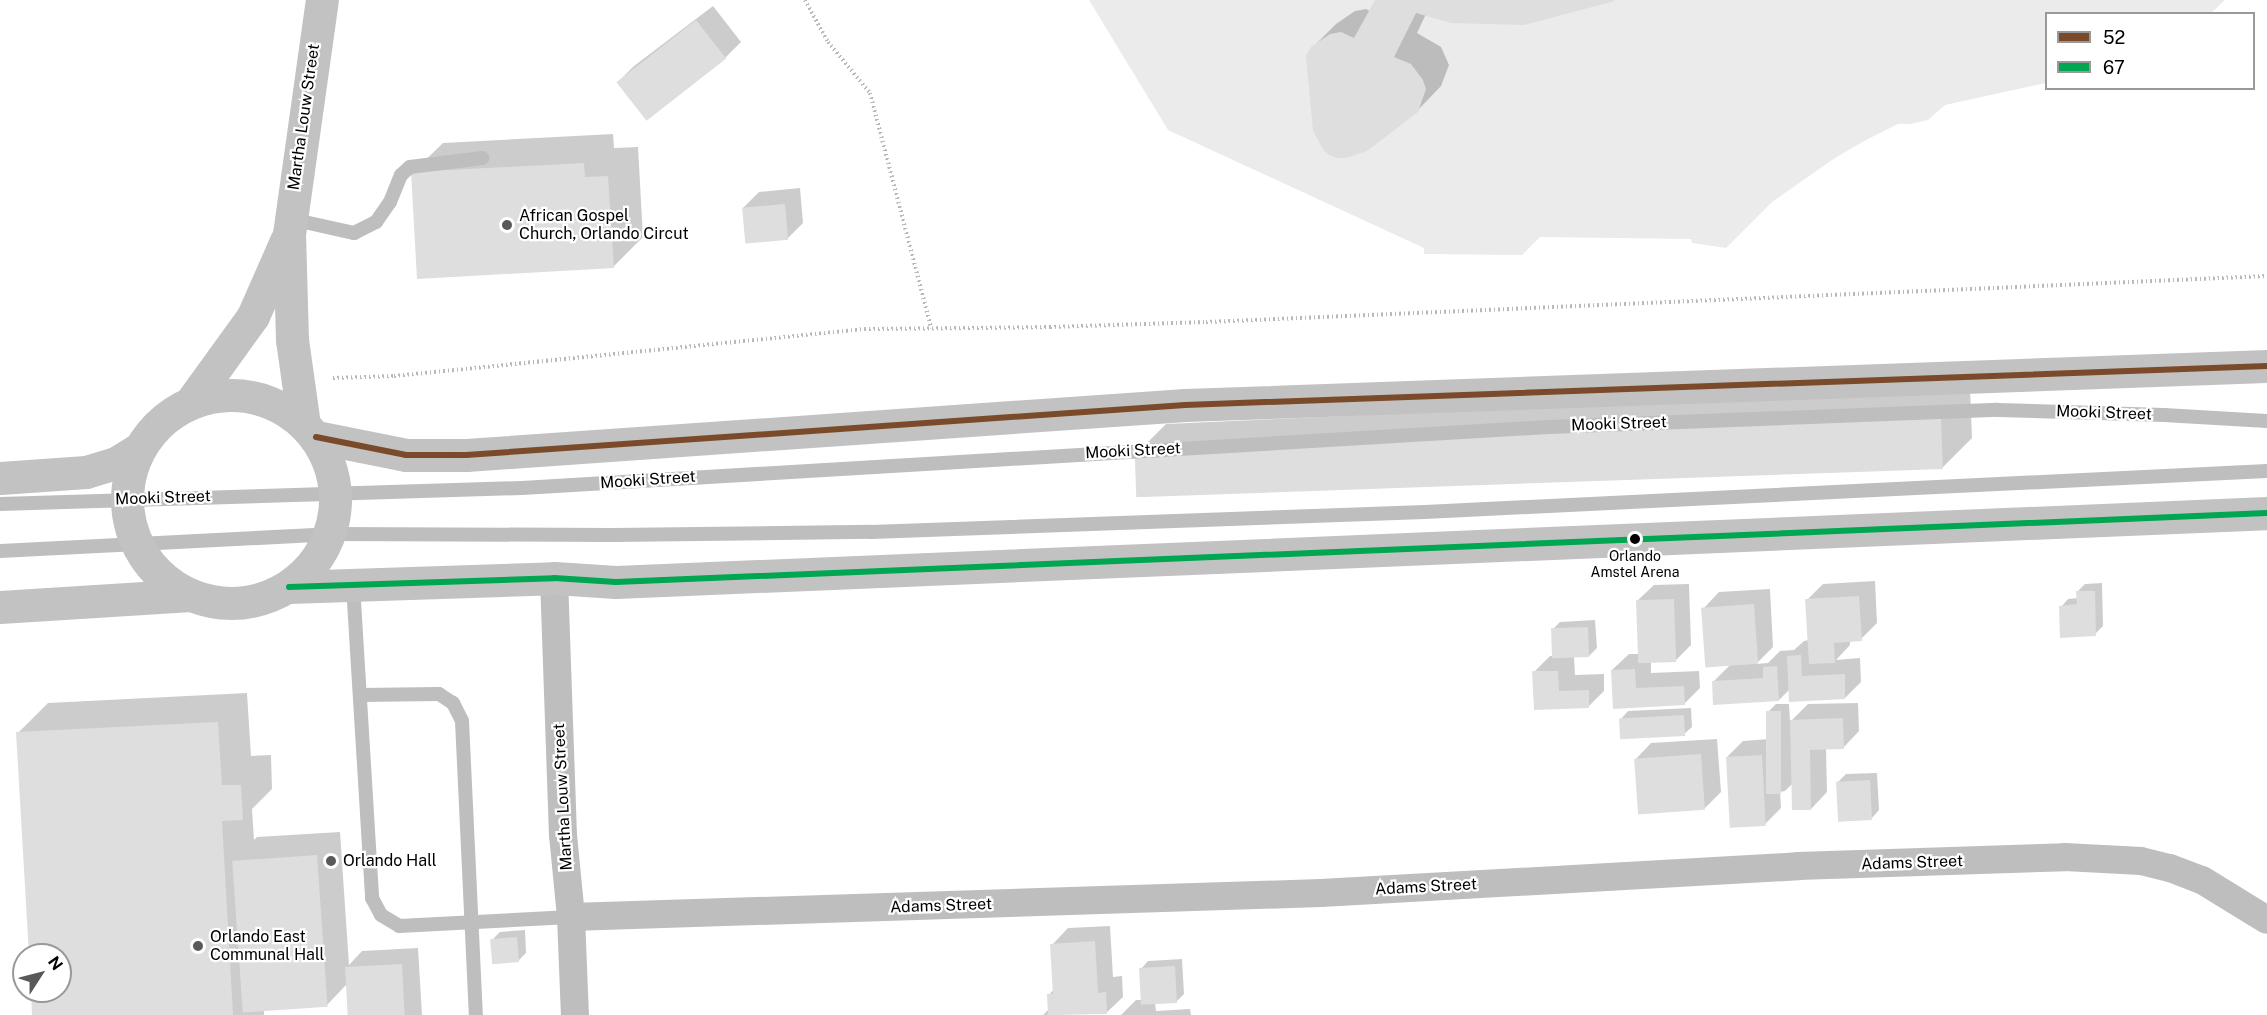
<!DOCTYPE html>
<html>
<head>
<meta charset="utf-8">
<style>
	body { margin:0 }
	#map { position:relative; width:2267px; height:1015px; overflow:hidden; background:#fff; font-family:"Public Sans",sans-serif }
	div>[style] { position:absolute }
	[style*='--x'] { left:calc(var(--x)*1px); top:calc(var(--y)*1px); width:calc(var(--w)*1px); rotate:calc(var(--a)*1deg) }
	.green>* { inset:0; background:#ebebeb }
	.shadow>* { inset:0; background:#0003 }
	.building>* { inset:0; background:#dedede; transform-origin:0 0 }
	.path>* { height:4px; margin-top:-2px; transform-origin:0; background:repeating-linear-gradient(90deg,#b9b9b9 0 1.5px,transparent 0 4.5px) }
	.lane>* { height:14px; margin:-7px; padding:0 7px; transform-origin:7px; border-radius:7px; background:#bebebe }
	.street>* { height:28px; margin:-14px; padding:0 14px; transform-origin:14px; border-radius:14px; background:#bebebe }
	.secondary>* { height:33px; margin:-16.5px; padding:0 16.5px; transform-origin:16.5px; border-radius:16.5px; background:#c2c2c2 }
	.secondary>.ring { margin:-16.5px; padding:0; box-sizing:content-box; background:none; border:33px solid #c2c2c2; border-radius:50% }
	.bus-1>* { height:6px; margin:-3px; padding:0 3px; transform-origin:3px; border-radius:3px; background:#7a4b2a }
	.bus-2>* { height:6px; margin:-3px; padding:0 3px; transform-origin:3px; border-radius:3px; background:#00a651 }
	.dots>* { width:16px; height:16px; translate:-50% -50%; box-sizing:border-box; border:3px solid #fff; border-radius:50% }
	span { translate:-50% -50%; white-space:nowrap; text-align:center; line-height:1.15; -webkit-text-stroke:4.5px #fff; paint-order:stroke }
	.bus-label { font-size:14px; color:#000 }
	.street-label { font-size:16px; color:#000 }
	.poi-label { font-size:16px; color:#000 }
	.left { translate:0 -50%; text-align:left }
	.legend { position:absolute; left:2045px; top:12px; width:210px; height:78px; box-sizing:border-box; background:#fff; border:2px solid #999; margin:0; padding:8px 10px; list-style:none; font-size:18px; color:#000 }
	.legend li { display:flex; align-items:center; gap:12px; height:30px }
	.legend b { width:30px; border:2px solid #999 }
	.north { position:absolute; left:12px; top:943px; width:60px; height:60px; box-sizing:border-box; background:#fff; border:2px solid #999; border-radius:50%; rotate:54deg; font-size:16px; font-weight:700; line-height:24px; text-align:center; color:#000 }
	.north::after { content:''; display:block; margin:auto; width:21px; height:27px; background:#595959; clip-path:polygon(50% 0,100% 100%,50% 72%,0 100%) }
</style>
</head>
<body>
<div id="map">
	<div class="green">
		<i style="clip-path:polygon(1089px 0,2225px 0,2211px 13px,2046px 14px,2046px 83px,1945px 105px,1928px 120px,1911px 124px,1898px 124px,1866px 140px,1835px 158px,1772px 202px,1726px 248px,1692px 243px,1691px 239px,1540px 237px,1522px 255px,1424px 254px,1424px 248px,1168px 130px)"></i>
	</div>
	<div class="shadow">
		<i style="clip-path:polygon(1377px 0,1612px 0,1426px 14px,1417px 33px,1441px 47px,1449px 65px,1441px 86px,1417px 111px,1312px 48px,1336px 24px,1355px 11px,1366px 9px,1370px 11px)"></i>
		<i style="clip-path:polygon(713px 6px,741px 42px,725px 58px,618px 82px,634px 66px)"></i>
		<i style="clip-path:polygon(613px 134px,614px 148px,638px 147px,643px 237px,613px 267px,413px 172px,443px 143px)"></i>
		<i style="clip-path:polygon(800px 188px,803px 223px,787px 239px,743px 208px,759px 192px)"></i>
		<i style="clip-path:polygon(1970px 388px,1972px 438px,1942px 468px,1136px 454px,1166px 424px)"></i>
		<i style="clip-path:polygon(1875px 581px,1877px 623px,1861px 639px,1850px 640px,1850px 645px,1836px 660px,1860px 658px,1861px 682px,1845px 698px,1790px 689px,1779px 700px,1713px 682px,1731px 664px,1703px 609px,1719px 592px,1770px 589px,1773px 647px,1756px 664px,1768px 663px,1780px 651px,1794px 650px,1804px 641px,1809px 640px,1807px 600px,1823px 584px)"></i>
		<i style="clip-path:polygon(2102px 583px,2103px 626px,2095px 634px,2061px 607px,2068px 599px,2078px 598px,2077px 592px,2085px 584px)"></i>
		<i style="clip-path:polygon(1689px 584px,1691px 645px,1675px 661px,1651px 662px,1651px 673px,1699px 671px,1700px 688px,1684px 704px,1614px 707px,1612px 670px,1629px 654px,1639px 654px,1637px 601px,1654px 585px)"></i>
		<i style="clip-path:polygon(1595px 620px,1597px 648px,1589px 656px,1574px 657px,1575px 675px,1604px 674px,1604px 691px,1588px 707px,1535px 708px,1534px 672px,1550px 656px,1554px 656px,1552px 630px,1560px 622px)"></i>
		<i style="clip-path:polygon(247px 693px,251px 756px,271px 755px,272px 789px,252px 809px,254px 840px,257px 837px,340px 832px,349px 965px,362px 951px,418px 948px,422px 1015px,349px 1015px,347px 984px,326px 1006px,264px 1009px,264px 1015px,33px 1015px,32px 991px,60px 991px,60px 955px,30px 955px,18px 733px,48px 703px)"></i>
		<i style="clip-path:polygon(1858px 703px,1859px 731px,1843px 748px,1826px 748px,1827px 792px,1811px 809px,1793px 783px,1785px 791px,1780px 792px,1781px 808px,1765px 824px,1727px 757px,1743px 741px,1769px 739px,1768px 712px,1776px 704px,1789px 704px,1790px 722px,1808px 704px)"></i>
		<i style="clip-path:polygon(1691px 708px,1692px 727px,1684px 734px,1621px 719px,1628px 711px)"></i>
		<i style="clip-path:polygon(1717px 739px,1721px 792px,1705px 808px,1635px 760px,1651px 743px)"></i>
		<i style="clip-path:polygon(1877px 773px,1879px 810px,1872px 818px,1838px 782px,1846px 774px)"></i>
		<i style="clip-path:polygon(1110px 926px,1113px 977px,1122px 976px,1123px 997px,1106px 1013px,1043px 1015px,1049px 1009px,1049px 995px,1054px 989px,1052px 945px,1068px 928px)"></i>
		<i style="clip-path:polygon(525px 930px,526px 953px,518px 961px,492px 940px,500px 932px)"></i>
		<i style="clip-path:polygon(1182px 959px,1184px 994px,1176px 1002px,1155px 1003px,1156px 1011px,1190px 1009px,1191px 1015px,1121px 1015px,1136px 1000px,1142px 1000px,1141px 969px,1148px 961px)"></i>
	</div>
	<div class="building">
		<i style="clip-path:polygon(1375px 0,1614px 0,1615px 1px,1524px 25px,1451px 23px,1416px 13px,1394px 57px,1411px 64px,1423px 80px,1426px 89px,1418px 112px,1367px 151px,1346px 158px,1337px 158px,1329px 155px,1323px 149px,1313px 131px,1306px 56px,1311px 47px,1330px 34px,1341px 32px,1354px 38px)"></i>
		<i style="left:696px;top:20px;width:49px;height:101px;rotate:52deg"></i>
		<i style="clip-path:polygon(584px 163px,585px 177px,608px 176px,614px 268px,417px 279px,411px 172px)"></i>
		<i style="left:785px;top:204px;width:36px;height:43px;rotate:85deg"></i>
		<i style="left:1941px;top:418px;width:51px;height:807px;rotate:88deg"></i>
		<i style="clip-path:polygon(2076px 591px,2095px 591px,2096px 636px,2060px 638px,2059px 606px,2077px 604px)"></i>
		<i style="clip-path:polygon(1859px 596px,1862px 641px,1834px 643px,1835px 663px,1809px 664px,1805px 599px)"></i>
		<i style="left:1674px;top:599px;width:63px;height:38px;rotate:88deg"></i>
		<i style="left:1754px;top:604px;width:60px;height:53px;rotate:86deg"></i>
		<i style="left:1588px;top:627px;width:30px;height:37px;rotate:88deg"></i>
		<i style="clip-path:polygon(1801px 655px,1802px 676px,1845px 674px,1845px 699px,1789px 702px,1787px 656px)"></i>
		<i style="clip-path:polygon(1777px 666px,1779px 701px,1713px 705px,1712px 681px,1763px 678px,1763px 667px)"></i>
		<i style="clip-path:polygon(1635px 669px,1636px 688px,1684px 686px,1685px 705px,1613px 709px,1611px 670px)"></i>
		<i style="clip-path:polygon(1532px 671px,1558px 671px,1559px 691px,1589px 690px,1589px 708px,1534px 710px)"></i>
		<i style="left:1766px;top:711px;width:15px;height:83px"></i>
		<i style="left:1684px;top:715px;width:21px;height:65px;rotate:87deg"></i>
		<i style="clip-path:polygon(1843px 718px,1844px 749px,1810px 750px,1811px 810px,1792px 810px,1790px 720px)"></i>
		<i style="clip-path:polygon(218px 722px,222px 785px,241px 785px,243px 820px,222px 821px,233px 1015px,32px 1015px,31px 991px,60px 991px,60px 955px,29px 955px,16px 732px)"></i>
		<i style="left:1701px;top:754px;width:56px;height:67px;rotate:86deg"></i>
		<i style="left:1762px;top:755px;width:71px;height:36px;rotate:87deg"></i>
		<i style="left:1870px;top:780px;width:40px;height:34px;rotate:87deg"></i>
		<i style="left:317px;top:855px;width:152px;height:85px;rotate:86deg"></i>
		<i style="left:517px;top:937px;width:25px;height:27px;rotate:85deg"></i>
		<i style="clip-path:polygon(1095px 941px,1098px 993px,1106px 992px,1107px 1014px,1048px 1015px,1047px 994px,1053px 994px,1050px 944px)"></i>
		<i style="left:402px;top:964px;width:51px;height:57px;rotate:87deg"></i>
		<i style="left:1175px;top:966px;width:37px;height:36px;rotate:87deg"></i>
	</div>
	<div class="path">
		<i style="--x:805;--y:0;--w:48;--a:61.3"></i>
		<i style="--x:828;--y:42;--w:66;--a:50.5"></i>
		<i style="--x:870;--y:93;--w:243;--a:75.4"></i>
		<i style="--x:333;--y:378;--w:61;--a:-1.9"></i>
		<i style="--x:394;--y:376;--w:477;--a:-5.7"></i>
		<i style="--x:869;--y:329;--w:181;--a:-0.6"></i>
		<i style="--x:1050;--y:327;--w:156;--a:-1.8"></i>
		<i style="--x:1206;--y:322;--w:1062;--a:-2.48"></i>
	</div>
	<div class="lane">
		<i style="--x:291;--y:219;--w:65;--a:12.5"></i>
		<i style="--x:354;--y:233;--w:25;--a:-27"></i>
		<i style="--x:376;--y:222;--w:24;--a:-55"></i>
		<i style="--x:390;--y:202;--w:29;--a:-68"></i>
		<i style="--x:401;--y:175;--w:12;--a:-42"></i>
		<i style="--x:410;--y:167;--w:73;--a:-7.1"></i>
		<i style="--x:0;--y:504;--w:522;--a:-1.76"></i>
		<i style="--x:522;--y:488;--w:1029;--a:-3.4"></i>
		<i style="--x:1549;--y:427;--w:449;--a:-2.2"></i>
		<i style="--x:1998;--y:410;--w:166;--a:1.7"></i>
		<i style="--x:2164;--y:415;--w:103;--a:3.3"></i>
		<i style="--x:0;--y:551;--w:330;--a:-2.9"></i>
		<i style="--x:330;--y:534;--w:283;--a:0.2"></i>
		<i style="--x:613;--y:535;--w:258;--a:-0.7"></i>
		<i style="--x:871;--y:532;--w:554;--a:-2.07"></i>
		<i style="--x:1425;--y:512;--w:843;--a:-2.79"></i>
		<i style="--x:353;--y:585;--w:314;--a:86.5"></i>
		<i style="--x:372;--y:898;--w:19;--a:62"></i>
		<i style="--x:381;--y:915;--w:21;--a:31"></i>
		<i style="--x:399;--y:926;--w:172;--a:-3"></i>
		<i style="--x:360;--y:695;--w:79;--a:-0.7"></i>
		<i style="--x:439;--y:694;--w:17;--a:33"></i>
		<i style="--x:453;--y:703;--w:20;--a:63"></i>
		<i style="--x:462;--y:721;--w:294;--a:87.3"></i>
	</div>
	<div class="street">
		<i style="--x:554;--y:578;--w:257;--a:88"></i>
		<i style="--x:563;--y:835;--w:82;--a:84.4"></i>
		<i style="--x:571;--y:917;--w:98;--a:87.7"></i>
		<i style="--x:571;--y:917;--w:750;--a:-1.83"></i>
		<i style="--x:1321;--y:893;--w:478;--a:-3.2"></i>
		<i style="--x:1798;--y:866;--w:267;--a:-1.9"></i>
		<i style="--x:2065;--y:857;--w:76;--a:3"></i>
		<i style="--x:2141;--y:861;--w:30;--a:14"></i>
		<i style="--x:2170;--y:868;--w:34;--a:21"></i>
		<i style="--x:2202;--y:880;--w:76;--a:31.6"></i>
	</div>
	<div class="secondary">
		<i class="ring" style="left:127px;top:395px;width:175px;height:175px"></i>
		<i style="--x:191;--y:402;--w:106;--a:-54.2"></i>
		<i style="--x:253;--y:316;--w:82;--a:-66.3"></i>
		<i style="--x:304;--y:425;--w:86;--a:-98"></i>
		<i style="--x:292;--y:340;--w:106;--a:-91.6"></i>
		<i style="--x:289;--y:234;--w:236;--a:-82"></i>
		<i style="--x:316;--y:437;--w:92;--a:11.3"></i>
		<i style="--x:406;--y:455;--w:60;--a:0"></i>
		<i style="--x:466;--y:455;--w:721;--a:-3.98"></i>
		<i style="--x:1185;--y:405;--w:1083;--a:-2.06"></i>
		<i style="--x:0;--y:478;--w:86;--a:-4"></i>
		<i style="--x:86;--y:472;--w:31;--a:-17"></i>
		<i style="--x:116;--y:463;--w:28;--a:-32"></i>
		<i style="--x:289;--y:587;--w:265;--a:-1.9"></i>
		<i style="--x:554;--y:578;--w:62;--a:3.7"></i>
		<i style="--x:616;--y:582;--w:1652;--a:-2.39"></i>
		<i style="--x:0;--y:607;--w:191;--a:-3.6"></i>
	</div>
	<div class="bus-1">
		<i style="--x:316;--y:437;--w:92;--a:11.3"></i>
		<i style="--x:406;--y:455;--w:60;--a:0"></i>
		<i style="--x:466;--y:455;--w:721;--a:-3.98"></i>
		<i style="--x:1185;--y:405;--w:1083;--a:-2.06"></i>
	</div>
	<div class="bus-2">
		<i style="--x:289;--y:587;--w:265;--a:-1.9"></i>
		<i style="--x:554;--y:578;--w:62;--a:3.7"></i>
		<i style="--x:616;--y:582;--w:1652;--a:-2.39"></i>
	</div>
	<div class="dots">
		<i style="left:507px;top:225px;background:#595959"></i>
		<i style="left:1635px;top:539px;background:#000"></i>
		<i style="left:331px;top:861px;background:#595959"></i>
		<i style="left:198px;top:946px;background:#595959"></i>
	</div>
	<div class="bus-label">
		<span style="left:1635px;top:564px">Orlando<br>Amstel Arena</span>
	</div>
	<div class="street-label">
		<span style="left:304px;top:117px;rotate:-82deg">Martha Louw Street</span>
		<span style="left:2104px;top:413px;rotate:2deg">Mooki Street</span>
		<span style="left:1619px;top:424px;rotate:-2deg">Mooki Street</span>
		<span style="left:1133px;top:451px;rotate:-3deg">Mooki Street</span>
		<span style="left:648px;top:480px;rotate:-4deg">Mooki Street</span>
		<span style="left:163px;top:498px;rotate:-2deg">Mooki Street</span>
		<span style="left:563px;top:797px;rotate:-93deg">Martha Louw Street</span>
		<span style="left:1912px;top:863px;rotate:-2deg">Adams Street</span>
		<span style="left:1426px;top:887px;rotate:-3deg">Adams Street</span>
		<span style="left:941px;top:906px;rotate:-2deg">Adams Street</span>
	</div>
	<div class="poi-label">
		<span class="left" style="left:519px;top:225px">African Gospel<br>Church, Orlando Circut</span>
		<span class="left" style="left:343px;top:861px">Orlando Hall</span>
		<span class="left" style="left:210px;top:946px">Orlando East<br>Communal Hall</span>
	</div>
	<ul class="legend">
	<li><b style="height:8px;background:#7a4b2a"></b>52</li>
	<li><b style="height:8px;background:#00a651"></b>67</li>
	</ul>
	<div class="north">N</div>
</div>
</body>
</html>
